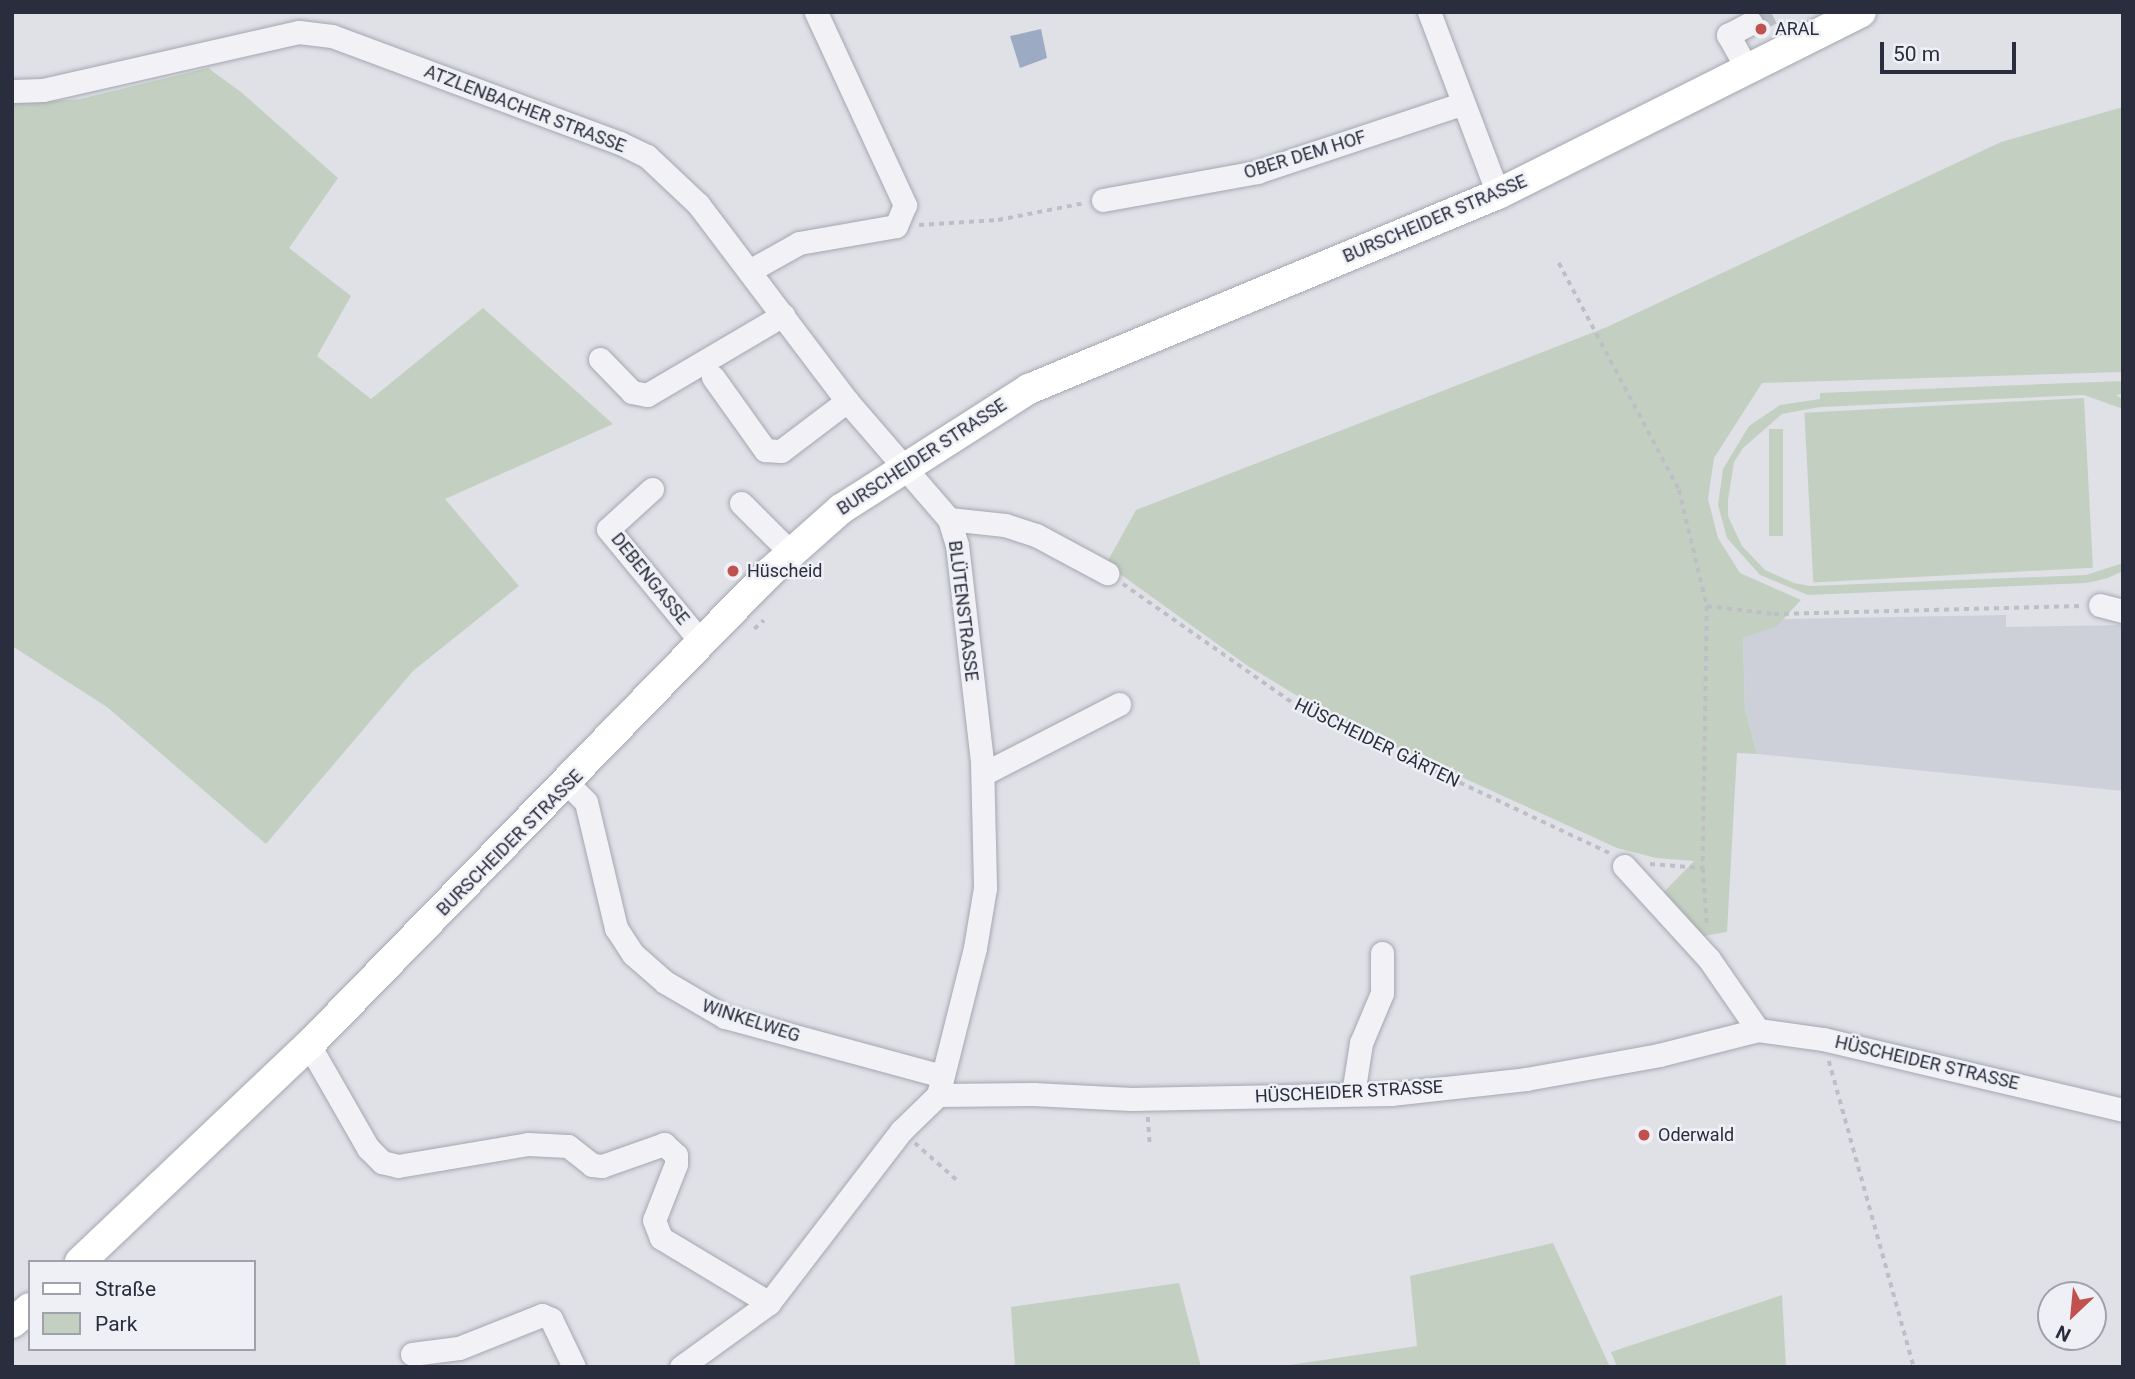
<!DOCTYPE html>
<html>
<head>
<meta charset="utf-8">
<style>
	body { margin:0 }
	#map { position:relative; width:2135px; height:1379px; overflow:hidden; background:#dfe1e7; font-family:Roboto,sans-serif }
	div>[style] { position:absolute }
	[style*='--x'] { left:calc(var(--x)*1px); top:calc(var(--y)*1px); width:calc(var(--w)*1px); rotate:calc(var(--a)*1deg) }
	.built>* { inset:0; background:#ced0d9 }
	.green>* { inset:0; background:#c3d0c1; transform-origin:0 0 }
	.water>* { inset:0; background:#9daac4 }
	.minor-tunnel>* { height:23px; margin-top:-11.5px; transform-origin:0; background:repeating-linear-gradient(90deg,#bbbdc5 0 23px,transparent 0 34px) }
	.path>* { height:3.5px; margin-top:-1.75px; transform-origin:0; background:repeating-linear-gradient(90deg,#bebfc6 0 5px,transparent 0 10px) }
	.roads { filter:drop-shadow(0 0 2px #a5a7b1) drop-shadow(0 0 2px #a5a7b1) }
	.minor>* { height:23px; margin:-11.5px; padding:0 11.5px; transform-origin:11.5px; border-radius:11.5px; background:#f2f2f6 }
	.major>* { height:30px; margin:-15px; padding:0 15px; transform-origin:15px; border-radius:15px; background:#fff }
	.dots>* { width:19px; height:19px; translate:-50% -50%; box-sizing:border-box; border:4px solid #eff0f5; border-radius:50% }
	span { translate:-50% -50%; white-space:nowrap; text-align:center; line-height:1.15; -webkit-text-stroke:5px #eff0f5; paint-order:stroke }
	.poi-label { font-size:18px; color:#2a2d3d }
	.left { translate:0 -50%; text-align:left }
	.street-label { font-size:18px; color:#2a2d3d }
	.frame { position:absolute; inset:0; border:14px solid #2a2d3d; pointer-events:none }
	.legend { position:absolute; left:28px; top:1260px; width:228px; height:91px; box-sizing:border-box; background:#eff0f5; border:2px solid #a0a2ab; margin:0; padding:9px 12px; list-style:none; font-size:21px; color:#2a2d3d }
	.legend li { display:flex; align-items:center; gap:14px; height:35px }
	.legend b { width:35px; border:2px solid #a0a2ab }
	.north { position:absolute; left:2037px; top:1281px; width:70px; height:70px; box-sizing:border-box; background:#eff0f5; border:2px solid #a0a2ab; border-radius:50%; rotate:206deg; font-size:19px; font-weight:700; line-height:28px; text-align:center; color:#2a2d3d }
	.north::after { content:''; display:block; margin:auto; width:24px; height:32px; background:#c1514f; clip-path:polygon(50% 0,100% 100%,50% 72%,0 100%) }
	.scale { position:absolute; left:1880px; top:42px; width:136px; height:32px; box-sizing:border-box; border:4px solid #2a2d3d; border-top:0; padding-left:9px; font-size:21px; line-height:24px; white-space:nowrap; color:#2a2d3d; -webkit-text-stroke:5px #eff0f5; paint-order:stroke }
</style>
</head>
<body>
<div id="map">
	<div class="built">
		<i style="clip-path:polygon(2006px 615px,2006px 627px,2123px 625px,2123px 791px,1757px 754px,1745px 709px,1743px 638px,1783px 619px)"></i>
	</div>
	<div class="green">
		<i style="clip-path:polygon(208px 68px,241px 92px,338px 178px,289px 248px,351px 296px,317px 356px,371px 399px,483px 308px,613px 424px,445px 499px,519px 586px,413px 671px,266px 844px,107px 707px,12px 646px,12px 104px,80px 99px)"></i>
		<i style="clip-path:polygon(2123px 107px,2123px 372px,1762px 383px,1714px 458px,1708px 499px,1718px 538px,1740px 573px,1801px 600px,1777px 626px,1743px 638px,1745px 709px,1757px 754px,1737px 753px,1727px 932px,1697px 937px,1660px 896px,1694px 861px,1656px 858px,1617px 848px,1337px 720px,1248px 666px,1106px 564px,1136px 510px,1607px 327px,2001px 142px)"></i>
		<i style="clip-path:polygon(2123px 381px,2123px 394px,2116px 395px,2123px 399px,2123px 409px,2084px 395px,1820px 407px,1782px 414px,1743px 448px,1734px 462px,1728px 500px,1728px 516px,1742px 546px,1765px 570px,1794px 583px,1810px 586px,2086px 575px,2123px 563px,2123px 571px,2108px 578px,2087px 583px,1808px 595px,1760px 575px,1727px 538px,1718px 505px,1723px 469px,1749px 426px,1780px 405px,1820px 399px,1820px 393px)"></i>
		<i style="left:2084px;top:398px;width:170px;height:280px;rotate:87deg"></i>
		<i style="left:1769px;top:429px;width:14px;height:107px"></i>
		<i style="clip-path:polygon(1553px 1243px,1610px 1367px,1276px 1367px,1417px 1346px,1410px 1276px)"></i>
		<i style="clip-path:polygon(1179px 1283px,1201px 1367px,1015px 1367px,1011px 1307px)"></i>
		<i style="clip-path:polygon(1782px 1295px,1786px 1367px,1617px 1367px,1611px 1352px)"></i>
	</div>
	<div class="water">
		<i style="clip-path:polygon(1041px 29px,1047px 58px,1020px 68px,1010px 36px)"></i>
	</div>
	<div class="minor-tunnel">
		<i style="--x:1751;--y:23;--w:25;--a:-27"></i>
	</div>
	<div class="path">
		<i style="--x:919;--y:225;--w:79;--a:-3.6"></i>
		<i style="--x:998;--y:220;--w:89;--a:-11.1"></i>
		<i style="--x:1559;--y:263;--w:257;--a:62.1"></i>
		<i style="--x:1679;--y:490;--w:119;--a:76.4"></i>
		<i style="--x:1707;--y:606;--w:262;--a:90.9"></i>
		<i style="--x:1703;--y:868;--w:57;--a:86"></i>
		<i style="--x:1123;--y:584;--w:213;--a:35"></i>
		<i style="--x:1297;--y:706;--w:347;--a:25.2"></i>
		<i style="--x:1707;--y:606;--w:67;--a:6.8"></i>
		<i style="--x:1774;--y:614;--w:308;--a:-1.5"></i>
		<i style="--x:754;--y:629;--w:13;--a:-42"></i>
		<i style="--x:1650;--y:864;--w:52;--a:4.4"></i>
		<i style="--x:1829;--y:1061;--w:318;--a:74.5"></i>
		<i style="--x:1148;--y:1117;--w:26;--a:86"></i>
		<i style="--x:915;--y:1143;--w:60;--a:41.6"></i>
	</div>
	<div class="roads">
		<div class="minor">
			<i style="--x:1429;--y:12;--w:195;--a:69.2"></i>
			<i style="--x:1746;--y:67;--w:37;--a:-119"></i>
			<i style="--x:1728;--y:35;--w:26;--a:-28"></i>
			<i style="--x:12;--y:91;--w:31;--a:-2"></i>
			<i style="--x:43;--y:90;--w:262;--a:-12.8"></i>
			<i style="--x:299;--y:32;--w:33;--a:7"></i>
			<i style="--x:332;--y:36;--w:307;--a:20.4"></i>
			<i style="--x:620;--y:143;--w:30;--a:26"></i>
			<i style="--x:647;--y:156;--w:70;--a:43.3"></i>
			<i style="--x:698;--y:204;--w:247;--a:52.9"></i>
			<i style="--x:847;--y:401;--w:156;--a:49.2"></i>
			<i style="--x:949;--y:519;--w:27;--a:73"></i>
			<i style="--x:957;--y:545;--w:218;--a:83.4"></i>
			<i style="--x:982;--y:762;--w:126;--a:88.6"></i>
			<i style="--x:985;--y:888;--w:61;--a:99.5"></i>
			<i style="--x:975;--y:948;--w:152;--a:104.1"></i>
			<i style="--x:1103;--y:200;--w:157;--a:-10.3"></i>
			<i style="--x:1257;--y:172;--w:216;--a:-18.4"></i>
			<i style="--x:749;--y:271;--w:57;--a:-29.2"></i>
			<i style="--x:799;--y:243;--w:98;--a:-9.9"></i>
			<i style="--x:896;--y:226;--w:23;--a:-67"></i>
			<i style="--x:905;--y:205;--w:213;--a:-114.8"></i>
			<i style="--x:600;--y:359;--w:46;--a:45.9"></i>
			<i style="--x:632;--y:392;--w:15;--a:11"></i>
			<i style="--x:647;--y:395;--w:158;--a:-30.5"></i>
			<i style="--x:713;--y:377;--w:90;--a:54.5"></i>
			<i style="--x:765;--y:450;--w:16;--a:4"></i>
			<i style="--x:781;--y:451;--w:83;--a:-37.1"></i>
			<i style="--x:652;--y:489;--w:59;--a:137.7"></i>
			<i style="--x:608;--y:529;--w:148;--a:50.5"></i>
			<i style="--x:741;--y:503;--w:71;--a:45"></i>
			<i style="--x:949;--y:519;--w:56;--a:6.1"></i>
			<i style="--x:1005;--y:525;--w:33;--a:18"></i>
			<i style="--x:1036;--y:535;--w:81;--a:28.2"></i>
			<i style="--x:2100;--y:605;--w:24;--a:15"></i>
			<i style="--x:983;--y:774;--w:153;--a:-27.2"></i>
			<i style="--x:568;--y:784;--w:25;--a:45"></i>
			<i style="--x:586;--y:802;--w:130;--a:76.6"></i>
			<i style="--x:616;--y:928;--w:31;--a:57"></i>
			<i style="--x:633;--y:954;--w:43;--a:41.2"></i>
			<i style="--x:665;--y:982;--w:69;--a:30.3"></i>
			<i style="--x:725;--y:1017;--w:225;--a:15.2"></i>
			<i style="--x:1624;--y:866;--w:126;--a:47.6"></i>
			<i style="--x:1709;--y:959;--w:86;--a:55.4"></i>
			<i style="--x:309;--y:1045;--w:119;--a:60.2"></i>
			<i style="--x:368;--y:1148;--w:20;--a:45"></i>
			<i style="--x:382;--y:1162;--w:16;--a:14"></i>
			<i style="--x:398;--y:1166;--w:132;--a:-9.6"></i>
			<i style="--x:528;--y:1144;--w:40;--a:2.9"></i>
			<i style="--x:568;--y:1146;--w:31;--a:38"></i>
			<i style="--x:592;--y:1165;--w:10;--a:6"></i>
			<i style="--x:602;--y:1166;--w:66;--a:-19.5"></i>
			<i style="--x:664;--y:1144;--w:16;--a:43"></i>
			<i style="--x:676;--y:1155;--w:9;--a:90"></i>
			<i style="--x:676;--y:1164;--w:60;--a:111.4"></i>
			<i style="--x:654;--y:1220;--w:19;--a:69"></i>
			<i style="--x:661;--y:1238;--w:126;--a:31"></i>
			<i style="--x:1353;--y:1094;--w:52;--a:-81.1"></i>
			<i style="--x:1361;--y:1043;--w:54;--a:-67.2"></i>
			<i style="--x:1382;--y:993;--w:40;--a:-90"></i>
			<i style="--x:412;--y:1354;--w:47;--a:-7.3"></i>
			<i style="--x:459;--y:1348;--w:89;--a:-21.7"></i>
			<i style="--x:542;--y:1315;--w:10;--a:24"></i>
			<i style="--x:551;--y:1319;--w:53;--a:64.4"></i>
			<i style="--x:681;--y:1367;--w:109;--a:-36"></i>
			<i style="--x:769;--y:1303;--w:217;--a:-52.5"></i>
			<i style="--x:901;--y:1131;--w:52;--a:-44.2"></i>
			<i style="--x:938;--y:1095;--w:95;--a:-0.6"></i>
			<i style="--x:1033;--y:1094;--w:98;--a:2.9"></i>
			<i style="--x:1131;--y:1099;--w:260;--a:-1.1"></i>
			<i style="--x:1391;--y:1094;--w:136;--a:-6.3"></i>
			<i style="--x:1526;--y:1079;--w:135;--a:-10.2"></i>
			<i style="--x:1659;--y:1055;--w:102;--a:-14.2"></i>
			<i style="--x:1758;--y:1030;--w:66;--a:7.9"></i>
			<i style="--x:1823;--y:1039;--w:308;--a:13.3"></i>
		</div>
		<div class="major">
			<i style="--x:80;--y:1262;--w:315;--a:-43.5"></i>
			<i style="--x:309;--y:1045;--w:660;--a:-45.74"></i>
			<i style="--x:770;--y:572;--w:95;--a:-41.6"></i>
			<i style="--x:841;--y:509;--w:223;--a:-32.6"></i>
			<i style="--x:1029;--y:389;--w:508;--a:-22.58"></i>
			<i style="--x:1498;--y:194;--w:406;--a:-26.6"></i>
			<i style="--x:12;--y:1323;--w:23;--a:-40"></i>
		</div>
	</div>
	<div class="dots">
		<i style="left:1761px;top:29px;background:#c1514f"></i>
		<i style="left:733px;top:571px;background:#c1514f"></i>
		<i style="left:1644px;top:1135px;background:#c1514f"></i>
	</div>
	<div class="poi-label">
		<span class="left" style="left:1775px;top:29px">ARAL</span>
		<span class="left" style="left:747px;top:571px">Hüscheid</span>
		<span class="left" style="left:1658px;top:1135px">Oderwald</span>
	</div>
	<div class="street-label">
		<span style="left:525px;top:109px;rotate:21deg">ATZLENBACHER STRASSE</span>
		<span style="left:1305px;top:155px;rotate:-17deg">OBER DEM HOF</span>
		<span style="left:1435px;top:219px;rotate:-23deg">BURSCHEIDER STRASSE</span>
		<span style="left:922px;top:457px;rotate:-33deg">BURSCHEIDER STRASSE</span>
		<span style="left:650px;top:579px;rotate:51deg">DEBENGASSE</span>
		<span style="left:963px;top:611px;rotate:83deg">BLÜTENSTRASSE</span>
		<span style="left:1377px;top:743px;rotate:26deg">HÜSCHEIDER GÄRTEN</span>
		<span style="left:510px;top:843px;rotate:-45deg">BURSCHEIDER STRASSE</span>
		<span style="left:751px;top:1021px;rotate:18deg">WINKELWEG</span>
		<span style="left:1927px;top:1063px;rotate:13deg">HÜSCHEIDER STRASSE</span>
		<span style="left:1349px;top:1092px;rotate:-3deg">HÜSCHEIDER STRASSE</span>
	</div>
	<div class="frame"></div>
	<ul class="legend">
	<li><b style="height:9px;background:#fff"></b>Straße</li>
	<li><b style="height:19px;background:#c3d0c1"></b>Park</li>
	</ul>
	<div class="north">N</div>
	<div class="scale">50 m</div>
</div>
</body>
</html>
